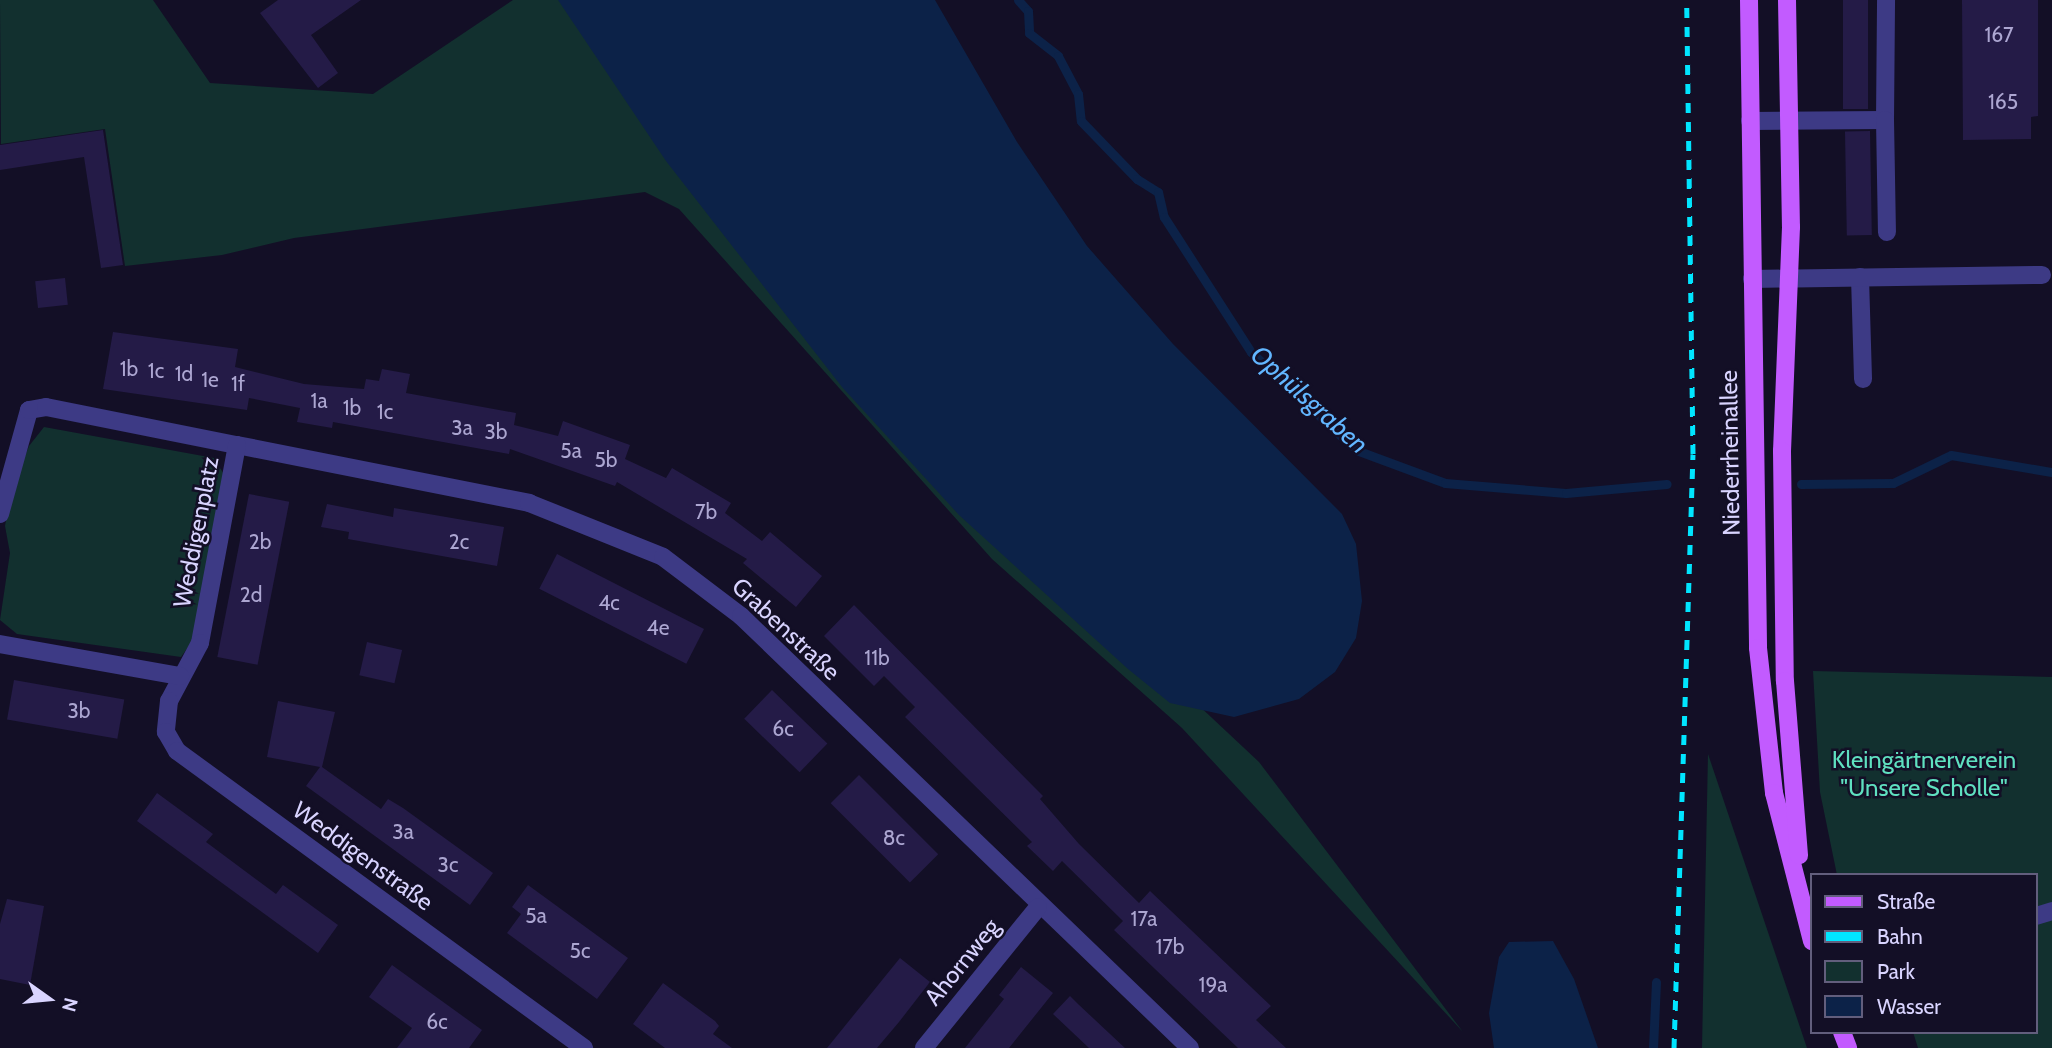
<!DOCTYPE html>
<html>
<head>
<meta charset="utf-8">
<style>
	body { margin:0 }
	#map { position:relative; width:2052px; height:1048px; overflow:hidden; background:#130f26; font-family:Cabin,sans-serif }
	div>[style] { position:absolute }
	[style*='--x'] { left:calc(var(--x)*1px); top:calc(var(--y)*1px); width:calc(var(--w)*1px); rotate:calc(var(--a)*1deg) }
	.green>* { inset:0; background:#12302f }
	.water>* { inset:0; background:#0c2248 }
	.stream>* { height:9px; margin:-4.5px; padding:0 4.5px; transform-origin:4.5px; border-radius:4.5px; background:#0c2248 }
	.building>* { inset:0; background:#241b47; transform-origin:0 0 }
	.minor>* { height:18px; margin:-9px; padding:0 9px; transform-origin:9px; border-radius:9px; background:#3d3a85 }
	.major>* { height:18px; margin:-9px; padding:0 9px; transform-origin:9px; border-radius:9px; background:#c25bff }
	.rail>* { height:5px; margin-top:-2.5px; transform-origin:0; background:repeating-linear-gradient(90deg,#00e5ff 0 10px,transparent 0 19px) }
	span { translate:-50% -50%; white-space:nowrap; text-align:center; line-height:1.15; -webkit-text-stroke:5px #130f26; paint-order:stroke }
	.number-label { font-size:21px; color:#aca6d1 }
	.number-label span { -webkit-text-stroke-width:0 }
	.street-label { font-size:24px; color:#d9d4ff }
	.park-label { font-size:24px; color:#5fe0c0 }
	.water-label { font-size:26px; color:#62b6ff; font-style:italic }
	.legend { position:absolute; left:1810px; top:873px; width:228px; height:161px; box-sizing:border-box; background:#130f26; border:2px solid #625e7d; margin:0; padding:9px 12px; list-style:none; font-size:21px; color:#d9d4ff }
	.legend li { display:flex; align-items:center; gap:14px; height:35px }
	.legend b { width:35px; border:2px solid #625e7d }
	.north { position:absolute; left:14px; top:964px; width:70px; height:70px; -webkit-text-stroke:5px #130f26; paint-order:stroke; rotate:105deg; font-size:19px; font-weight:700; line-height:28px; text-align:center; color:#d9d4ff }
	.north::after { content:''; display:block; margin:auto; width:24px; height:32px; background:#d9d4ff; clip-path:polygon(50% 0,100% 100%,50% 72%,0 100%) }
</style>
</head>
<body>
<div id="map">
	<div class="green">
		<i style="clip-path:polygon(0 0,153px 0,210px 83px,373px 94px,513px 0,565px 0,1006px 525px,1259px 762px,1463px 1032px,1182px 728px,992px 559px,679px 209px,645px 192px,294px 238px,222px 255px,125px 266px,105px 129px,1px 144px)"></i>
		<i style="clip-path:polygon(44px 427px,214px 458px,225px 476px,195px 637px,181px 657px,17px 634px,0 620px,10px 553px,5px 526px,11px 491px,29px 446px)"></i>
		<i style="clip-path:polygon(1813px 671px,2052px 677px,2052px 1048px,1918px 1048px,1913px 1032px,2036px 1032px,2036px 875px,1837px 875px,1820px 792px)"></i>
		<i style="clip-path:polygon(1708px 754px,1807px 1048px,1702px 1048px)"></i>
	</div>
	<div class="water">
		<i style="clip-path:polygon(558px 0,935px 0,1017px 142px,1087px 246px,1173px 344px,1342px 514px,1356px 544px,1362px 601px,1356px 638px,1335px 672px,1299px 699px,1234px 717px,1170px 703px,1128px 669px,959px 515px,842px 387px,666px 161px)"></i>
		<i style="clip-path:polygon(1553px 941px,1574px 979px,1598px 1048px,1494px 1048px,1489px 1013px,1499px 957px,1509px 942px)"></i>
	</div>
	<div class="stream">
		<i style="--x:1018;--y:0;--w:15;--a:48"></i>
		<i style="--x:1028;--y:11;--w:22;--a:87"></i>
		<i style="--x:1029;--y:33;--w:37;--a:38"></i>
		<i style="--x:1058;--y:56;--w:43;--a:62.2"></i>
		<i style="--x:1078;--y:94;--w:27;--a:84"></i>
		<i style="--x:1081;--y:121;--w:81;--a:46"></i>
		<i style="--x:1137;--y:179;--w:25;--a:32"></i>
		<i style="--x:1158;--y:192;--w:26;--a:77"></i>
		<i style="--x:1164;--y:217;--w:161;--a:57.2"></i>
		<i style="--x:1251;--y:352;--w:144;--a:43"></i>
		<i style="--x:1356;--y:450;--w:95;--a:20.3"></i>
		<i style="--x:1445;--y:483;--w:121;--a:4.7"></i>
		<i style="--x:1566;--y:493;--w:101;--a:-5.1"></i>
		<i style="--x:1801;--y:484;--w:92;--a:-0.6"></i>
		<i style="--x:1893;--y:483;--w:64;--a:-25.8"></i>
		<i style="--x:1951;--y:455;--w:102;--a:9.6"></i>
		<i style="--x:1653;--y:1048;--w:66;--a:-87.4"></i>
	</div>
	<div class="building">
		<i style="clip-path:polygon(278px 0,361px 0,311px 35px,338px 73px,318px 88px,260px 13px)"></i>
		<i style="left:1843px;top:0;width:25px;height:109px"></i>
		<i style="clip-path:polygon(1962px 0,2038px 0,2038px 116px,2031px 117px,2031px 139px,1963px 140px)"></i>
		<i style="clip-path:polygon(103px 130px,123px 265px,101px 268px,84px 157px,0 170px,0 145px)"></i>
		<i style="left:1870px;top:131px;width:104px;height:25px;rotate:89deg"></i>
		<i style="left:65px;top:278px;width:27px;height:30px;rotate:84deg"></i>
		<i style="clip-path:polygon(113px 332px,238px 349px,235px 367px,304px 384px,364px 389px,366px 379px,379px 381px,382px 369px,410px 374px,406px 393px,516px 413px,514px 425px,558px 436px,563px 421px,630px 445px,625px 459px,666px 478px,672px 468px,731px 503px,725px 513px,762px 541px,770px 532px,822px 576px,796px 607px,743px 563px,747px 559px,617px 482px,615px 486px,510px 449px,509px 454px,333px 422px,332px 428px,297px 422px,300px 408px,249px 398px,247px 410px,103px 389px)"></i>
		<i style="left:249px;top:494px;width:41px;height:166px;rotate:11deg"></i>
		<i style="clip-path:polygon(327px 504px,393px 517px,394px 508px,504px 527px,497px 566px,348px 539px,349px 532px,321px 527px)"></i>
		<i style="left:557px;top:554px;width:165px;height:39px;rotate:27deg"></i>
		<i style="clip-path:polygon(854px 605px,1043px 796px,1040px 799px,1079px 844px,1139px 903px,1150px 891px,1271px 1006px,1256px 1020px,1286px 1048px,1238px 1048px,1114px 930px,1123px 921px,1062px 861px,1053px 871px,1027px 846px,1032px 842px,905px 717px,915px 707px,884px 676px,874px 686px,824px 636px)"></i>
		<i style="left:367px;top:642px;width:36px;height:34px;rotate:13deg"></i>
		<i style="left:14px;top:680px;width:112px;height:40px;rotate:10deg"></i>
		<i style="left:772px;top:690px;width:77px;height:40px;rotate:44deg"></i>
		<i style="clip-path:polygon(278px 701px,335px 712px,322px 767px,381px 809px,388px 799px,403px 808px,493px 873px,470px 905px,306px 786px,320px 767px,267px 757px)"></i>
		<i style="left:859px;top:775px;width:112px;height:40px;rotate:45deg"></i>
		<i style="clip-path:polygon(157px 793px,213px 834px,206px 842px,276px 894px,283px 885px,338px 925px,318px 953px,137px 821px)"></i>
		<i style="clip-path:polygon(528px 885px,628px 958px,597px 999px,507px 933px,521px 914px,512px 907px)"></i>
		<i style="clip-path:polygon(7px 899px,44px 906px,30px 985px,0 979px,0 924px)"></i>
		<i style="clip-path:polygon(900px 958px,930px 982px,899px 1022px,877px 1048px,827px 1048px)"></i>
		<i style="clip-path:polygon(392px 965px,482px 1030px,469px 1048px,397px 1048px,412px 1028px,369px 997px)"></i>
		<i style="clip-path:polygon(1021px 967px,1053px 993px,1009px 1048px,965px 1048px,1004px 999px,999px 995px)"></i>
		<i style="clip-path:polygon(663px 983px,715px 1021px,719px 1026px,713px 1034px,732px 1048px,665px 1048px,633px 1024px)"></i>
		<i style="clip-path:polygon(1070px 996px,1078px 1004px,1125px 1048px,1089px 1048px,1053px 1014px)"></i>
	</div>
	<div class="minor">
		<i style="--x:1885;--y:120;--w:120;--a:-89.5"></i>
		<i style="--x:1750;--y:121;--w:135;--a:-0.4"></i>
		<i style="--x:1885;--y:120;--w:112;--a:89"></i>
		<i style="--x:1860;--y:277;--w:102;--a:88.3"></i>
		<i style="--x:1752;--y:279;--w:290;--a:-0.8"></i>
		<i style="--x:237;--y:445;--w:298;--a:11.2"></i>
		<i style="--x:529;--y:503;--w:144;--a:21.9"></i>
		<i style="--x:663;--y:557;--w:98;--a:37.1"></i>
		<i style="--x:741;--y:616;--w:623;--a:43.89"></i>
		<i style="--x:0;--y:514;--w:108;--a:-74.4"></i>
		<i style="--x:29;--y:410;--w:17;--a:-10"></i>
		<i style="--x:46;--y:407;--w:195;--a:11.3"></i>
		<i style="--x:237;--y:445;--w:201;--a:100.6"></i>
		<i style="--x:200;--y:643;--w:66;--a:118.1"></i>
		<i style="--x:169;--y:701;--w:31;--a:96"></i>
		<i style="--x:166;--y:732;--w:22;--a:60"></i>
		<i style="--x:177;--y:751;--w:504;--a:36.12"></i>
		<i style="--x:0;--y:644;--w:183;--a:10.1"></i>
		<i style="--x:2036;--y:916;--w:17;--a:-17"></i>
		<i style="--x:924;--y:1048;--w:181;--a:-51"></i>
	</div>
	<div class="major">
		<i style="--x:1749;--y:0;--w:648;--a:89.2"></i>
		<i style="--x:1758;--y:648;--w:146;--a:83.7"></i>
		<i style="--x:1774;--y:793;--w:153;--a:75.6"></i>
		<i style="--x:1787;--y:0;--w:227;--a:89"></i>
		<i style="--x:1791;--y:227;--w:224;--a:92.3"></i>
		<i style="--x:1782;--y:451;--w:230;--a:89.3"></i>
		<i style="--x:1785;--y:681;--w:175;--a:85.4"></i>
		<i style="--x:1842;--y:1032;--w:17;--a:69"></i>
	</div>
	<div class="rail">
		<i style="--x:1674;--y:1048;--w:594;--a:-88.17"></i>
		<i style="--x:1693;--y:454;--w:454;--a:-90.8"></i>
	</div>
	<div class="number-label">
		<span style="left:1999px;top:35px">167</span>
		<span style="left:2003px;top:102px">165</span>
		<span style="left:129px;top:369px">1b</span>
		<span style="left:156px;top:371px">1c</span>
		<span style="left:184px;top:374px">1d</span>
		<span style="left:210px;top:380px">1e</span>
		<span style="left:238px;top:384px">1f</span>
		<span style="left:319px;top:401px">1a</span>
		<span style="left:352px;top:408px">1b</span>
		<span style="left:385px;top:412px">1c</span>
		<span style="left:462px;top:428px">3a</span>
		<span style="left:496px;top:432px">3b</span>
		<span style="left:571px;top:451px">5a</span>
		<span style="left:606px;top:460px">5b</span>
		<span style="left:706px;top:512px">7b</span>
		<span style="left:260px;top:542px">2b</span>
		<span style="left:459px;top:542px">2c</span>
		<span style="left:251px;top:595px">2d</span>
		<span style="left:609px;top:603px">4c</span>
		<span style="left:658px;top:628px">4e</span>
		<span style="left:877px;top:658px">11b</span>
		<span style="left:79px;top:711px">3b</span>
		<span style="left:783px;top:729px">6c</span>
		<span style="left:403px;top:832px">3a</span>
		<span style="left:894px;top:838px">8c</span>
		<span style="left:448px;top:865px">3c</span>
		<span style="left:536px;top:916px">5a</span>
		<span style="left:1144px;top:919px">17a</span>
		<span style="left:1170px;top:947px">17b</span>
		<span style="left:580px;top:951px">5c</span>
		<span style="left:1213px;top:985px">19a</span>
		<span style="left:437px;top:1022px">6c</span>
	</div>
	<div class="street-label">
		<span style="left:1730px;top:453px;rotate:-91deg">Niederrheinallee</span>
		<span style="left:196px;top:532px;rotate:-79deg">Weddigenplatz</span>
		<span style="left:786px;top:629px;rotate:43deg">Grabenstraße</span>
		<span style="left:363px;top:856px;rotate:36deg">Weddigenstraße</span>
		<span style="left:962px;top:962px;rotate:-51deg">Ahornweg</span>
	</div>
	<div class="park-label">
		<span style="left:1924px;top:774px">Kleingärtnerverein<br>"Unsere Scholle"</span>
	</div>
	<div class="water-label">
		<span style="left:1309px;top:400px;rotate:42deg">Ophülsgraben</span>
	</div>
	<ul class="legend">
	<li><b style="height:9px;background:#c25bff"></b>Straße</li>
	<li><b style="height:9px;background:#00e5ff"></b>Bahn</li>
	<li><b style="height:19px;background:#12302f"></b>Park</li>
	<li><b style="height:19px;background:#0c2248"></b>Wasser</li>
	</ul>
	<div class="north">N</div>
</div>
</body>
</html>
